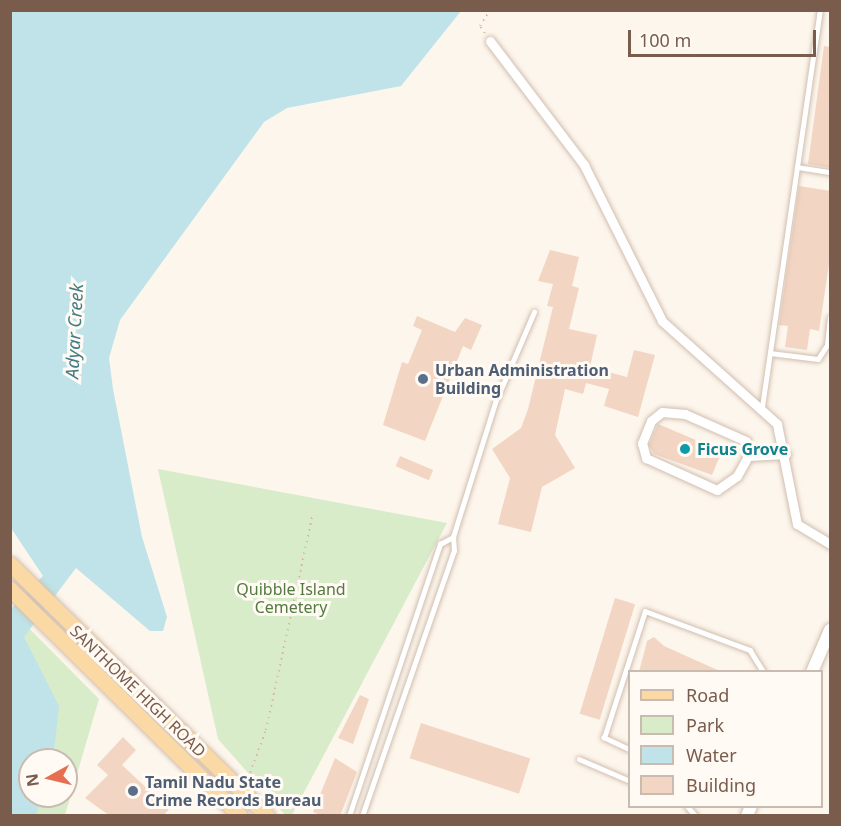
<!DOCTYPE html>
<html>
<head>
<meta charset="utf-8">
<style>
	body { margin:0 }
	#map { position:relative; width:841px; height:826px; overflow:hidden; background:#fdf6ec; font-family:"Noto Sans",sans-serif }
	div>[style] { position:absolute }
	[style*='--x'] { left:calc(var(--x)*1px); top:calc(var(--y)*1px); width:calc(var(--w)*1px); rotate:calc(var(--a)*1deg) }
	.green>* { inset:0; background:#d8ecc9 }
	.water>* { inset:0; background:#bfe3e8 }
	.building>* { inset:0; background:#f3d5c3; transform-origin:0 0 }
	.path>* { height:2px; margin-top:-1px; transform-origin:0; background:repeating-linear-gradient(90deg,#d9b8a5 0 1.5px,transparent 0 6px) }
	.roads { filter:drop-shadow(0 0 2px #d1beb0) drop-shadow(0 0 2px #d1beb0) }
	.service>* { height:4.5px; margin:-2.25px; padding:0 2.25px; transform-origin:2.25px; border-radius:2.25px; background:#fff }
	.minor>* { height:9px; margin:-4.5px; padding:0 4.5px; transform-origin:4.5px; border-radius:4.5px; background:#fff }
	.tertiary>* { height:12px; margin:-6px; padding:0 6px; transform-origin:6px; border-radius:6px; background:#fff }
	.primary>* { height:15px; margin:-7.5px; padding:0 7.5px; transform-origin:7.5px; border-radius:7.5px; background:#fbd9a5 }
	.dots>* { width:16px; height:16px; translate:-50% -50%; box-sizing:border-box; border:3px solid #fffaf3; border-radius:50% }
	span { translate:-50% -50%; white-space:nowrap; text-align:center; line-height:1.15; -webkit-text-stroke:6px #fffaf3; paint-order:stroke }
	.service-label { font-size:16px; color:#4e5e75; font-weight:700 }
	.left { translate:0 -50%; text-align:left }
	.culture-label { font-size:16px; color:#0d838f; font-weight:700 }
	.park-label { font-size:16px; color:#537a41 }
	.street-label { font-size:16px; color:#7a5c4d }
	.water-label { font-size:18px; color:#437c86; font-style:italic }
	.frame { position:absolute; inset:0; border:12px solid #7a5c4d; pointer-events:none }
	.legend { position:absolute; left:628px; top:670px; width:195px; height:138px; box-sizing:border-box; background:#fffaf3; border:2px solid #cabbb1; margin:0; padding:8px 10px; list-style:none; font-size:18px; color:#7a5c4d }
	.legend li { display:flex; align-items:center; gap:12px; height:30px }
	.legend b { width:30px; border:2px solid #cabbb1 }
	.north { position:absolute; left:18px; top:748px; width:60px; height:60px; box-sizing:border-box; background:#fffaf3; border:2px solid #cabbb1; border-radius:50%; rotate:262deg; font-size:16px; font-weight:700; line-height:24px; text-align:center; color:#7a5c4d }
	.north::after { content:''; display:block; margin:auto; width:21px; height:27px; background:#e76f51; clip-path:polygon(50% 0,100% 100%,50% 72%,0 100%) }
	.scale { position:absolute; left:628px; top:30px; width:188px; height:27px; box-sizing:border-box; border:3px solid #7a5c4d; border-top:0; padding-left:8px; font-size:18px; line-height:21px; white-space:nowrap; color:#7a5c4d; -webkit-text-stroke:4px #fffaf3; paint-order:stroke }
</style>
</head>
<body>
<div id="map">
	<div class="green">
		<i style="clip-path:polygon(158px 469px,447px 523px,292px 815px,285px 815px,218px 739px)"></i>
		<i style="clip-path:polygon(evenodd,10px 609px,99px 699px,65px 815px,11px 815px,10px 609px,30px 760px,66px 760px,66px 796px,30px 796px,30px 760px)"></i>
	</div>
	<div class="water">
		<i style="clip-path:polygon(11px 11px,461px 11px,401px 86px,287px 108px,264px 122px,120px 320px,109px 358px,113px 389px,142px 537px,167px 617px,163px 631px,150px 631px,76px 568px,24px 637px,59px 706px,53px 760px,30px 760px,30px 796px,42px 796px,36px 815px,11px 815px,10px 610px,43px 576px,11px 528px)"></i>
	</div>
	<div class="building">
		<i style="clip-path:polygon(824px 46px,831px 47px,831px 168px,808px 164px)"></i>
		<i style="clip-path:polygon(799px 186px,831px 191px,831px 251px,819px 331px,810px 329px,807px 350px,785px 347px,788px 326px,779px 325px)"></i>
		<i style="clip-path:polygon(550px 250px,579px 257px,572px 286px,579px 288px,569px 329px,597px 335px,590px 367px,627px 377px,634px 350px,655px 355px,638px 417px,604px 406px,609px 389px,586px 383px,583px 394px,565px 389px,555px 435px,575px 468px,542px 487px,531px 532px,498px 524px,510px 478px,492px 449px,521px 428px,528px 409px,553px 307px,547px 306px,553px 284px,538px 281px)"></i>
		<i style="clip-path:polygon(417px 316px,455px 332px,465px 318px,482px 325px,471px 350px,463px 346px,425px 441px,383px 425px,402px 362px,408px 364px,422px 330px,413px 326px)"></i>
		<i style="clip-path:polygon(658px 424px,722px 451px,712px 475px,654px 454px,649px 445px)"></i>
		<i style="left:400px;top:456px;width:36px;height:11px;rotate:23deg"></i>
		<i style="left:615px;top:598px;width:21px;height:121px;rotate:17deg"></i>
		<i style="clip-path:polygon(654px 637px,664px 646px,722px 672px,639px 672px,647px 641px)"></i>
		<i style="clip-path:polygon(360px 695px,369px 699px,353px 744px,338px 738px)"></i>
		<i style="left:421px;top:723px;width:115px;height:37px;rotate:18deg"></i>
		<i style="clip-path:polygon(123px 737px,136px 750px,122px 765px,169px 809px,163px 816px,110px 816px,85px 798px,108px 775px,97px 765px)"></i>
		<i style="clip-path:polygon(335px 758px,357px 772px,340px 816px,322px 816px,313px 812px)"></i>
	</div>
	<div class="path">
		<i style="--x:485;--y:33;--w:9;--a:-126"></i>
		<i style="--x:480;--y:26;--w:19;--a:-58"></i>
		<i style="--x:248;--y:778;--w:51;--a:-69.4"></i>
		<i style="--x:266;--y:730;--w:222;--a:-77.8"></i>
	</div>
	<div class="roads">
		<div class="service">
			<i style="--x:797;--y:167;--w:33;--a:9"></i>
			<i style="--x:770;--y:353;--w:48;--a:7.1"></i>
			<i style="--x:818;--y:359;--w:17;--a:-57"></i>
			<i style="--x:827;--y:345;--w:27;--a:-84"></i>
			<i style="--x:762;--y:407;--w:401;--a:-81.7"></i>
			<i style="--x:630;--y:750;--w:29;--a:-155"></i>
			<i style="--x:604;--y:738;--w:133;--a:-72.1"></i>
			<i style="--x:645;--y:611;--w:112;--a:20.4"></i>
			<i style="--x:750;--y:650;--w:26;--a:58"></i>
			<i style="--x:579;--y:759;--w:56;--a:23.3"></i>
			<i style="--x:687;--y:806;--w:13;--a:48"></i>
			<i style="--x:349;--y:816;--w:287;--a:-71.5"></i>
			<i style="--x:440;--y:544;--w:15;--a:-28"></i>
			<i style="--x:453;--y:537;--w:140;--a:-72.6"></i>
			<i style="--x:495;--y:403;--w:99;--a:-66.8"></i>
			<i style="--x:362;--y:816;--w:281;--a:-70.9"></i>
			<i style="--x:454;--y:551;--w:14;--a:-94"></i>
		</div>
		<div class="minor">
			<i style="--x:490;--y:41;--w:156;--a:52.8"></i>
			<i style="--x:584;--y:165;--w:174;--a:63.4"></i>
			<i style="--x:662;--y:321;--w:154;--a:41.8"></i>
			<i style="--x:777;--y:424;--w:102;--a:78.7"></i>
			<i style="--x:797;--y:524;--w:39;--a:31"></i>
			<i style="--x:748;--y:456;--w:15;--a:-98"></i>
			<i style="--x:746;--y:441;--w:67;--a:-156.1"></i>
			<i style="--x:685;--y:414;--w:23;--a:-175"></i>
			<i style="--x:662;--y:412;--w:14;--a:141"></i>
			<i style="--x:651;--y:421;--w:24;--a:112"></i>
			<i style="--x:642;--y:443;--w:16;--a:75"></i>
			<i style="--x:646;--y:458;--w:78;--a:24.3"></i>
			<i style="--x:717;--y:490;--w:24;--a:-35"></i>
			<i style="--x:737;--y:476;--w:23;--a:-61"></i>
			<i style="--x:748;--y:456;--w:38;--a:-3"></i>
		</div>
		<div class="tertiary">
			<i style="--x:812;--y:672;--w:46;--a:-66.8"></i>
			<i style="--x:747;--y:816;--w:11;--a:-68"></i>
		</div>
		<div class="primary">
			<i style="--x:10;--y:564;--w:360;--a:44.4"></i>
			<i style="--x:10;--y:589;--w:323;--a:44.6"></i>
		</div>
	</div>
	<div class="dots">
		<i style="left:423px;top:379px;background:#5c6f8a"></i>
		<i style="left:685px;top:449px;background:#0f9aa8"></i>
		<i style="left:133px;top:791px;background:#5c6f8a"></i>
	</div>
	<div class="service-label">
		<span class="left" style="left:435px;top:379px">Urban Administration<br>Building</span>
		<span class="left" style="left:145px;top:791px">Tamil Nadu State<br>Crime Records Bureau</span>
	</div>
	<div class="culture-label">
		<span class="left" style="left:697px;top:449px">Ficus Grove</span>
	</div>
	<div class="park-label">
		<span style="left:291px;top:598px">Quibble Island<br>Cemetery</span>
	</div>
	<div class="street-label">
		<span style="left:138px;top:691px;rotate:44deg">SANTHOME HIGH ROAD</span>
	</div>
	<div class="water-label">
		<span style="left:74px;top:331px;rotate:-87deg">Adyar Creek</span>
	</div>
	<div class="frame"></div>
	<ul class="legend">
	<li><b style="height:8px;background:#fbd9a5"></b>Road</li>
	<li><b style="height:16px;background:#d8ecc9"></b>Park</li>
	<li><b style="height:16px;background:#bfe3e8"></b>Water</li>
	<li><b style="height:16px;background:#f3d5c3"></b>Building</li>
	</ul>
	<div class="north">N</div>
	<div class="scale">100 m</div>
</div>
</body>
</html>
